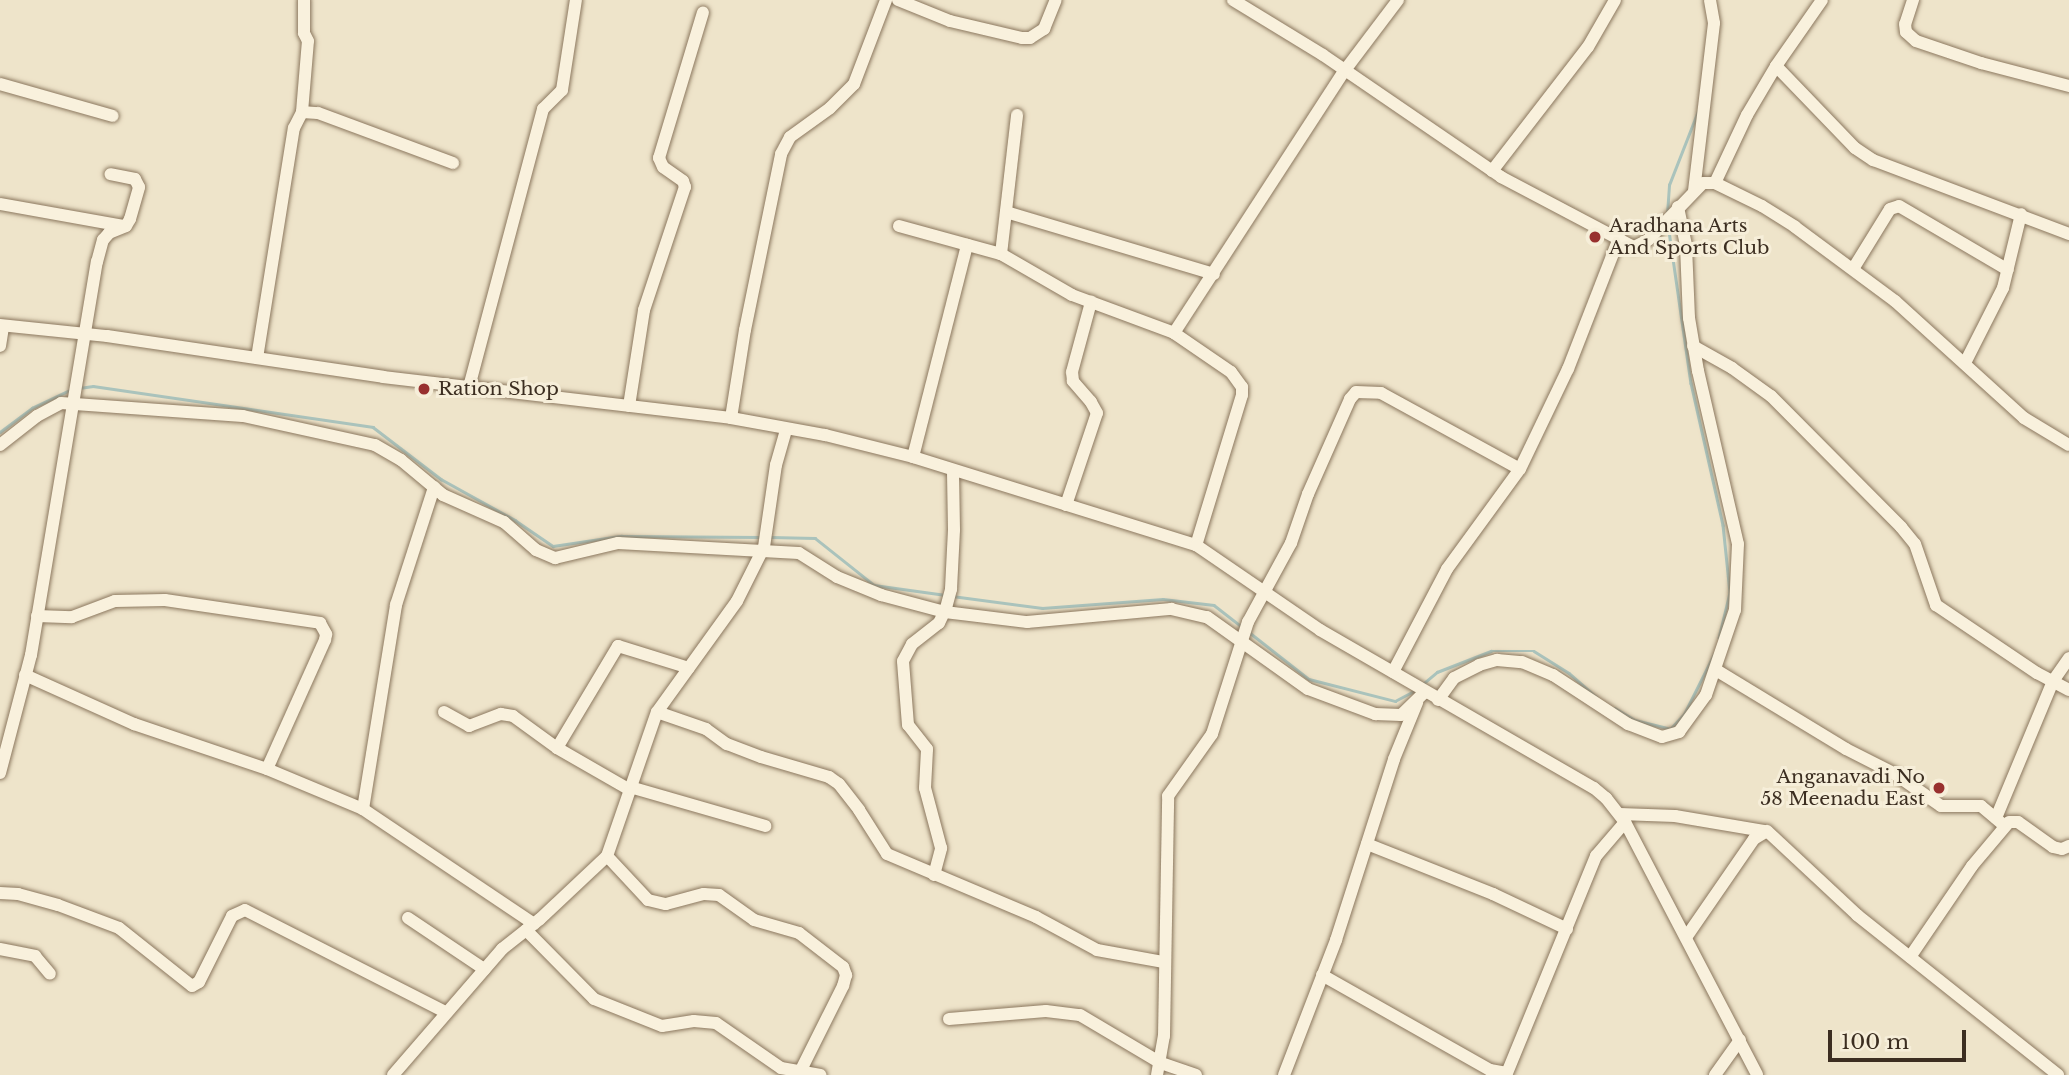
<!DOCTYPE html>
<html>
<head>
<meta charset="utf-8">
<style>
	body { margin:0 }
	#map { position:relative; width:2069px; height:1075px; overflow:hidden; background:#eee4ca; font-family:"Libre Baskerville",serif }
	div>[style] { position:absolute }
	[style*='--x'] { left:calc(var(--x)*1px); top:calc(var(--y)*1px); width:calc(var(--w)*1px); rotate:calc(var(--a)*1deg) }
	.stream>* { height:2.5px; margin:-1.25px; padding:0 1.25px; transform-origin:1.25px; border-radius:1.25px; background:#aac3bc }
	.roads { filter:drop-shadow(0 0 2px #8b775e) drop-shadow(0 0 2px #8b775e) }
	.minor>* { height:12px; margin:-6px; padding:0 6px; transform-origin:6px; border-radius:6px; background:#f9f1dd }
	.dots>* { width:19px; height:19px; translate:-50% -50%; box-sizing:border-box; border:4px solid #f6eed9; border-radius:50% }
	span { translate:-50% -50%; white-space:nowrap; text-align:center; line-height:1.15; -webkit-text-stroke:6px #f6eed9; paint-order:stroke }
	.poi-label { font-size:19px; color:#3c2e21 }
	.left { translate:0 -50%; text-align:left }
	.right { translate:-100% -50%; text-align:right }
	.scale { position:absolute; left:1828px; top:1030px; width:138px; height:32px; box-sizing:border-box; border:4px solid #3c2e21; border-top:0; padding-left:9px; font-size:21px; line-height:24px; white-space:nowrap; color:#3c2e21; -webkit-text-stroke:5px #f6eed9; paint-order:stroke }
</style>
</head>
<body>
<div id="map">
	<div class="stream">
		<i style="--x:1667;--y:214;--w:29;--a:-86"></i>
		<i style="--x:1669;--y:185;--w:79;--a:-68.6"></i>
		<i style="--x:1668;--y:224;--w:161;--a:81.8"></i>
		<i style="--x:1691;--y:383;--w:146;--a:77.3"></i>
		<i style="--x:1723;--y:525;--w:68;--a:84.1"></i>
		<i style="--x:1730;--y:593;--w:46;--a:103.7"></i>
		<i style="--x:79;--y:388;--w:14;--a:-8"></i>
		<i style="--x:93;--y:386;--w:283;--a:8.3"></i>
		<i style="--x:373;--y:427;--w:86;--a:37.4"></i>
		<i style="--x:441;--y:479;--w:85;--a:29"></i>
		<i style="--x:515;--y:520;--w:46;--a:34.4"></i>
		<i style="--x:553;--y:546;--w:69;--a:-8.4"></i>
		<i style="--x:621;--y:536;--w:139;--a:0.4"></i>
		<i style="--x:0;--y:432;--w:40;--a:-37"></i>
		<i style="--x:32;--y:408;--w:44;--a:-25.4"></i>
		<i style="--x:770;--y:537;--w:45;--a:1.3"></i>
		<i style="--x:815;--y:538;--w:75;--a:38.5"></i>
		<i style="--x:874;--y:585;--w:72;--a:8"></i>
		<i style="--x:952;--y:596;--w:91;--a:7.6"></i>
		<i style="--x:1042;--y:608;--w:121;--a:-4.3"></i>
		<i style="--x:1163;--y:599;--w:51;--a:6.7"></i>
		<i style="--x:1214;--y:605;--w:34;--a:38"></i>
		<i style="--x:1249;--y:632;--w:76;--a:38.1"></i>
		<i style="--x:1309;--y:679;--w:89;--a:14.3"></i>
		<i style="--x:1395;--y:701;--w:24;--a:-28"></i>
		<i style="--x:1424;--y:683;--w:17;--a:-40"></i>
		<i style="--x:1437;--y:672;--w:58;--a:-21.3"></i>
		<i style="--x:1491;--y:651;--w:43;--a:0"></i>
		<i style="--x:1534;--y:651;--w:41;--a:32.2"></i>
		<i style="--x:1569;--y:673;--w:37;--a:41"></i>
		<i style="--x:1615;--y:708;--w:23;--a:31"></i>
		<i style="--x:1635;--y:720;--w:36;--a:14"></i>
		<i style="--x:1670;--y:729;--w:21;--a:-47"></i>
		<i style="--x:1684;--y:714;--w:67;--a:-63.4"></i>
	</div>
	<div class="roads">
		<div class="minor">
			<i style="--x:898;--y:0;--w:56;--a:22"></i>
			<i style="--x:950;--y:21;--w:74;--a:13.3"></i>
			<i style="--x:1022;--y:38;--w:8;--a:0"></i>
			<i style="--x:1030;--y:38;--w:17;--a:-33"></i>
			<i style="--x:1044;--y:29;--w:31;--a:-68"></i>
			<i style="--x:1233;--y:0;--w:105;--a:31.4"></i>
			<i style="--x:1323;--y:55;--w:216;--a:34.4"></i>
			<i style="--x:1501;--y:177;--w:150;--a:27.8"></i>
			<i style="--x:1634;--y:247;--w:16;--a:-27"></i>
			<i style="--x:1648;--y:240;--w:79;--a:-46"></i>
			<i style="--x:1703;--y:183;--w:12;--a:0"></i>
			<i style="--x:1715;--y:183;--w:52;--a:26.1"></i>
			<i style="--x:1762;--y:206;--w:39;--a:32"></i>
			<i style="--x:1795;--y:227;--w:124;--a:36.5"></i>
			<i style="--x:1895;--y:301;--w:174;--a:42.2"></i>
			<i style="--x:2024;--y:418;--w:52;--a:31"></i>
			<i style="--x:1913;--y:0;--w:25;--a:108"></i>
			<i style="--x:1905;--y:24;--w:8;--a:83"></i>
			<i style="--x:1906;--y:32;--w:13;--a:42"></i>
			<i style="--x:1916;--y:41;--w:69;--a:18.7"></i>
			<i style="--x:1981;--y:63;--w:91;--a:14.6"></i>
			<i style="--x:1776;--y:66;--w:114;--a:46.1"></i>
			<i style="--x:1855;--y:148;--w:22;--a:34"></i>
			<i style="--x:1873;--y:160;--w:210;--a:20.7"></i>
			<i style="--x:0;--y:84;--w:117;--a:15.8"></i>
			<i style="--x:302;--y:112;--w:71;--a:-85.2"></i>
			<i style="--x:308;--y:41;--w:9;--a:-117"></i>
			<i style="--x:304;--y:33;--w:33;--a:-90"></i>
			<i style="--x:1492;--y:171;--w:157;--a:-52.3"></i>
			<i style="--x:1588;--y:47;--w:54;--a:-60.1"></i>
			<i style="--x:1715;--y:183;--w:75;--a:-64.8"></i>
			<i style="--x:1747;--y:115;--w:57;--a:-59.4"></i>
			<i style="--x:1776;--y:66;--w:80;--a:-55.1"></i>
			<i style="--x:1694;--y:191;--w:169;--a:-83.2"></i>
			<i style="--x:1714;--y:23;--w:23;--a:-100"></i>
			<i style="--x:0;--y:204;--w:125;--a:10.1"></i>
			<i style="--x:1006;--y:212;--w:217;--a:16.6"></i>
			<i style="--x:899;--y:226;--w:106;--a:15.4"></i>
			<i style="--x:1001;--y:254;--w:82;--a:30"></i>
			<i style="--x:1072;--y:295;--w:109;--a:20.4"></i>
			<i style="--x:1174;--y:333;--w:69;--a:34.4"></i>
			<i style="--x:1231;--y:372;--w:19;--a:54"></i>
			<i style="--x:1242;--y:387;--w:8;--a:90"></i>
			<i style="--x:1242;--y:395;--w:157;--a:107"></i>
			<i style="--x:1001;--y:254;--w:140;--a:-83.4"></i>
			<i style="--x:1853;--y:269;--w:70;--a:-58.3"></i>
			<i style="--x:1890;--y:209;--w:9;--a:-18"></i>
			<i style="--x:1899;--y:206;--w:126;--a:30.4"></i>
			<i style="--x:0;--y:325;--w:108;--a:5.9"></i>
			<i style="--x:107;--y:336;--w:279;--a:8.4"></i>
			<i style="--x:383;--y:377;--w:350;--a:6.7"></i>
			<i style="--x:731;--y:418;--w:96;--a:10.3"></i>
			<i style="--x:825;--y:435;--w:91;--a:14"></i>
			<i style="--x:913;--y:457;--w:296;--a:17.3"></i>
			<i style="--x:1196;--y:545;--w:150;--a:34.4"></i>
			<i style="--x:1320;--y:630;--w:316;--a:30"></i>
			<i style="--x:1594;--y:788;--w:16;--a:40"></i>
			<i style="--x:1606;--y:798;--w:31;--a:52"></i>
			<i style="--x:1625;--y:822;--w:285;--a:62.4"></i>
			<i style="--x:1174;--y:333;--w:314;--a:-57"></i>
			<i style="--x:1345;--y:70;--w:88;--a:-52.9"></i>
			<i style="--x:0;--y:346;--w:20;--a:-81"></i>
			<i style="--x:1693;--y:346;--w:45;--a:29.4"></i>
			<i style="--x:1732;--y:368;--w:48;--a:35.7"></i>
			<i style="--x:1771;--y:396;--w:185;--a:45.2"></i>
			<i style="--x:1901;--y:527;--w:22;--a:51"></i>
			<i style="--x:1915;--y:544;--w:65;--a:71"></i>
			<i style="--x:1936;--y:605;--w:122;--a:34"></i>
			<i style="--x:2037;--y:673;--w:36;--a:28"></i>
			<i style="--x:257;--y:358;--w:233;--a:-80.9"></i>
			<i style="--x:294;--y:128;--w:18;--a:-63"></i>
			<i style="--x:302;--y:112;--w:16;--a:4"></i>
			<i style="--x:318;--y:113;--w:144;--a:20.3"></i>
			<i style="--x:1965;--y:363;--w:84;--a:-63.1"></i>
			<i style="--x:2003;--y:288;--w:76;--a:-76.3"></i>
			<i style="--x:469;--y:387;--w:288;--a:-75.1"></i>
			<i style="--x:543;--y:109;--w:27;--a:-45"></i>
			<i style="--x:562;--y:90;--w:91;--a:-81.2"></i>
			<i style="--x:629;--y:406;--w:97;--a:-81.1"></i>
			<i style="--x:644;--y:310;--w:130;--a:-71.6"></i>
			<i style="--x:685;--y:187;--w:6;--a:-108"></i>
			<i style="--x:683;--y:181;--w:24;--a:-145"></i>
			<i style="--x:663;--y:167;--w:10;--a:-114"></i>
			<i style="--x:659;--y:158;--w:152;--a:-73.2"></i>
			<i style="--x:731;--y:418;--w:89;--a:-81"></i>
			<i style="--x:745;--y:330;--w:180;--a:-78.4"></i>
			<i style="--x:781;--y:154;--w:19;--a:-62"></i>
			<i style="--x:790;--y:137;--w:49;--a:-35.9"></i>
			<i style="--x:830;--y:108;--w:34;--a:-45"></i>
			<i style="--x:854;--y:84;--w:90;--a:-69.1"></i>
			<i style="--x:0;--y:445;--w:47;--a:-38.1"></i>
			<i style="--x:37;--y:416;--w:27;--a:-28"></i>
			<i style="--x:61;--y:403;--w:182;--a:4.1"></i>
			<i style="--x:243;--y:416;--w:135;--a:12.4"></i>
			<i style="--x:375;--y:445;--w:30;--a:30"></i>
			<i style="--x:401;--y:460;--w:55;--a:39.8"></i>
			<i style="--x:443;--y:495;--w:67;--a:23.9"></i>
			<i style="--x:504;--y:522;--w:43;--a:41.2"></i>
			<i style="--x:536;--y:550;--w:21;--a:23"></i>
			<i style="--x:555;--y:558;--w:65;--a:-13.4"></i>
			<i style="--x:618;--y:543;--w:181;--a:3.2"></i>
			<i style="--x:799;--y:553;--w:45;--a:32.3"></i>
			<i style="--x:837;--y:577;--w:48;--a:22.2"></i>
			<i style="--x:881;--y:595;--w:66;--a:14.9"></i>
			<i style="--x:945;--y:612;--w:83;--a:7"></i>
			<i style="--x:1027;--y:622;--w:145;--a:-5.2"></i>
			<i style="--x:1171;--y:609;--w:37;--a:13"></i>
			<i style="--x:1207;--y:617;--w:124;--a:35.5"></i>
			<i style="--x:1308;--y:689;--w:72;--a:20.5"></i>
			<i style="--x:1375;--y:714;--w:26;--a:2"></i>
			<i style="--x:1401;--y:715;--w:33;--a:-44"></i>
			<i style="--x:913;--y:457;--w:219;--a:-75.7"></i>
			<i style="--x:1066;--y:505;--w:97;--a:-71.4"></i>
			<i style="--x:1097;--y:413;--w:13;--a:-119"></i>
			<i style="--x:1091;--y:402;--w:28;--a:-131"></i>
			<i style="--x:1073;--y:381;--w:9;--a:-96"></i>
			<i style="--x:1072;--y:372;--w:73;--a:-74.8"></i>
			<i style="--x:37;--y:616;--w:35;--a:2"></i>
			<i style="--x:72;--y:617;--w:46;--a:-20.4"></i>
			<i style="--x:115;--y:601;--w:50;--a:-1.1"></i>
			<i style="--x:165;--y:600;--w:157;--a:8.4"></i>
			<i style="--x:320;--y:623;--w:13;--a:61"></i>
			<i style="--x:326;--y:634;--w:6;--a:99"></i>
			<i style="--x:325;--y:640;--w:141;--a:114.2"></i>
			<i style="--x:1716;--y:670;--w:152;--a:31.3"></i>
			<i style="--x:1846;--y:749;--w:55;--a:27"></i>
			<i style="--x:1895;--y:774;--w:56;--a:34.8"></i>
			<i style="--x:1941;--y:806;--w:40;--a:0"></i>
			<i style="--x:1981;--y:806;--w:31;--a:40"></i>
			<i style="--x:1393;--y:672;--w:116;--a:-62.3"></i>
			<i style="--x:1447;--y:569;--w:124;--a:-53.9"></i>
			<i style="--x:1520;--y:469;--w:111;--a:-64.4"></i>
			<i style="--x:1568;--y:369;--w:141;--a:-68.7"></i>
			<i style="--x:25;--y:675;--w:120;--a:24.2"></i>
			<i style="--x:134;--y:724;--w:140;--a:18.7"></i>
			<i style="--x:267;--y:769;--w:104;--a:22.6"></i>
			<i style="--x:363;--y:809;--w:206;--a:33.9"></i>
			<i style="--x:1438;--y:700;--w:27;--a:-54"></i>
			<i style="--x:1454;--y:678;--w:28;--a:-27"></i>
			<i style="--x:1479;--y:665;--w:19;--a:-16"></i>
			<i style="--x:1497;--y:660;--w:25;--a:5"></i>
			<i style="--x:1522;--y:662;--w:34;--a:23"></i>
			<i style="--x:1553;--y:675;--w:90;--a:33.2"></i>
			<i style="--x:1628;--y:724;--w:36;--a:21"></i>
			<i style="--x:1662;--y:737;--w:18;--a:-16"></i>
			<i style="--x:1679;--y:732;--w:46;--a:-53.9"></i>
			<i style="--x:1706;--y:695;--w:90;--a:-71.2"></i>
			<i style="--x:1735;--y:610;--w:66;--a:-87.4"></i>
			<i style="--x:1738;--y:544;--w:178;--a:-103"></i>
			<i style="--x:1698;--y:371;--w:54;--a:-99.6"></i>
			<i style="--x:1689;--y:318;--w:73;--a:-92.4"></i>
			<i style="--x:1686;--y:245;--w:39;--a:-102"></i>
			<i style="--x:444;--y:712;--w:29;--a:29"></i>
			<i style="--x:469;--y:726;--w:34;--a:-21"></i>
			<i style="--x:501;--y:714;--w:12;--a:9"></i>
			<i style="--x:513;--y:716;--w:54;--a:36"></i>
			<i style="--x:557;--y:748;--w:84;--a:29.9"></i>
			<i style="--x:657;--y:712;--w:52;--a:19.1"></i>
			<i style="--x:706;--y:729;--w:26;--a:36"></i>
			<i style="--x:727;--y:744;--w:36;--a:21"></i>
			<i style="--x:761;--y:757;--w:71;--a:16.4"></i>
			<i style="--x:829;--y:777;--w:12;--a:35"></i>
			<i style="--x:839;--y:784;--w:33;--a:52"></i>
			<i style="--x:859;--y:810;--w:52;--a:57.5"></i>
			<i style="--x:887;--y:854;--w:162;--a:22.9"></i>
			<i style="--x:1036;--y:917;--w:69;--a:28.4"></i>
			<i style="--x:1097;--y:950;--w:68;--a:10.2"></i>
			<i style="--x:557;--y:748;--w:119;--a:-59.1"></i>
			<i style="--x:618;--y:646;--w:74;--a:17.2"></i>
			<i style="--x:0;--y:773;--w:122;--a:-75.3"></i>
			<i style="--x:31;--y:655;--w:399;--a:-80.5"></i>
			<i style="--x:97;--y:262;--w:23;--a:-75"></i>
			<i style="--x:103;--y:240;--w:9;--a:-49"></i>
			<i style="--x:109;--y:233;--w:18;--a:-22"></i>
			<i style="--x:126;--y:226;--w:8;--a:-60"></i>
			<i style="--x:130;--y:219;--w:33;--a:-74"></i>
			<i style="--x:139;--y:187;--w:9;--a:-117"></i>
			<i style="--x:135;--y:179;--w:25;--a:-169"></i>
			<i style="--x:630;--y:787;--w:141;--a:16.1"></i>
			<i style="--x:363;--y:809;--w:207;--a:-80.8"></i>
			<i style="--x:396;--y:605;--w:124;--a:-72.1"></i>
			<i style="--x:1620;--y:814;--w:55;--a:2.1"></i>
			<i style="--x:1675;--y:816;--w:90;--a:9.6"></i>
			<i style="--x:1996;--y:818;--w:148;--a:-67.4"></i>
			<i style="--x:2053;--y:681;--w:28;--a:-55"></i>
			<i style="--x:1367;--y:844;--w:136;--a:21.6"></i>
			<i style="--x:1493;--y:894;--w:82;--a:25.3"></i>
			<i style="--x:607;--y:856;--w:60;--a:47"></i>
			<i style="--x:648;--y:900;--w:18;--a:13"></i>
			<i style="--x:666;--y:904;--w:39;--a:-15"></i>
			<i style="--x:704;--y:894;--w:15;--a:4"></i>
			<i style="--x:719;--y:895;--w:43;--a:35.5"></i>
			<i style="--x:754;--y:920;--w:47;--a:16.1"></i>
			<i style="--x:799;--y:933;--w:56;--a:37.7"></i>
			<i style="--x:843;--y:967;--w:9;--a:69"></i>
			<i style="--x:846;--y:975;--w:11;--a:105"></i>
			<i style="--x:843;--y:986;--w:96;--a:116.6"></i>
			<i style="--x:934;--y:875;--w:28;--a:-75"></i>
			<i style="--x:941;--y:848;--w:62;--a:-104.9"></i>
			<i style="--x:925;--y:788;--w:39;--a:-87"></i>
			<i style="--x:927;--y:749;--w:31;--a:-128"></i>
			<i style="--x:908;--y:725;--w:64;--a:-94.5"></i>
			<i style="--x:903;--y:661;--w:19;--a:-62"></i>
			<i style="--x:912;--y:644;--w:34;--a:-38"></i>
			<i style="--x:939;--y:623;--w:17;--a:-65"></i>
			<i style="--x:946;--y:608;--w:20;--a:-75"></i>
			<i style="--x:951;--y:589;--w:59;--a:-87.1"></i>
			<i style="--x:954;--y:530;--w:60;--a:-91"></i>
			<i style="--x:0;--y:893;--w:18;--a:3"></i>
			<i style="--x:18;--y:894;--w:41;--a:15.4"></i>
			<i style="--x:58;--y:905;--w:65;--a:20.7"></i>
			<i style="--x:119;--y:928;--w:93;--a:38.5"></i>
			<i style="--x:192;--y:986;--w:8;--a:-30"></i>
			<i style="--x:199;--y:982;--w:74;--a:-63.4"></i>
			<i style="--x:232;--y:916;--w:14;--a:-25"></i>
			<i style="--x:245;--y:910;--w:225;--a:27"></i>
			<i style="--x:408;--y:918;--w:92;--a:33.9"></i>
			<i style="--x:526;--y:930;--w:97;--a:45.4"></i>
			<i style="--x:594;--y:999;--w:73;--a:21.7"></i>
			<i style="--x:662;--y:1026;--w:32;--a:-9"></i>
			<i style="--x:694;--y:1021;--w:22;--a:5"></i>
			<i style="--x:716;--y:1023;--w:79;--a:34.7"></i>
			<i style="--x:781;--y:1068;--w:40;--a:10"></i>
			<i style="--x:1687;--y:936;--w:118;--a:-55.4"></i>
			<i style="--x:1754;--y:839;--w:15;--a:-32"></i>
			<i style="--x:1767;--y:831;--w:123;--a:43"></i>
			<i style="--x:1857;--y:915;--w:257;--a:38.5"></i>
			<i style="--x:0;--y:949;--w:36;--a:11"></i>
			<i style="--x:35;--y:956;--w:23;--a:50"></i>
			<i style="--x:1910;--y:957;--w:110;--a:-55.7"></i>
			<i style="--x:1972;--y:866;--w:57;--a:-49.9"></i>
			<i style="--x:2009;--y:822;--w:9;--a:0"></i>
			<i style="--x:2018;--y:822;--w:43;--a:35.5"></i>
			<i style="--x:2053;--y:847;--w:9;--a:13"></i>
			<i style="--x:2062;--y:849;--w:8;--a:-23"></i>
			<i style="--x:1322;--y:975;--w:193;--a:29.5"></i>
			<i style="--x:1490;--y:1070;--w:17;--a:10"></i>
			<i style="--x:1507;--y:1073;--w:235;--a:-67.7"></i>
			<i style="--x:1596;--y:856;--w:45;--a:-49.5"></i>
			<i style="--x:949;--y:1019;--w:97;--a:-4.7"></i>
			<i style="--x:1046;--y:1011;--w:34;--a:7"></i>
			<i style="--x:1080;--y:1015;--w:94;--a:30.7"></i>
			<i style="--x:1161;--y:1063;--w:37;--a:19"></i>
			<i style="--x:393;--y:1075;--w:167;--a:-49.1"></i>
			<i style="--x:502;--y:949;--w:48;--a:-38.3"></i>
			<i style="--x:540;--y:919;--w:92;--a:-43.2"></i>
			<i style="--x:607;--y:856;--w:152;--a:-70.9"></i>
			<i style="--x:657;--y:712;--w:137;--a:-54.2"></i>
			<i style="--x:737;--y:601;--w:60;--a:-63.4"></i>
			<i style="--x:764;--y:547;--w:83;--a:-81.7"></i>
			<i style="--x:776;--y:465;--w:37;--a:-74"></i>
			<i style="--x:1157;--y:1075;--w:40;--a:-80"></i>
			<i style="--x:1164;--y:1036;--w:240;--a:-89"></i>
			<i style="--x:1168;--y:796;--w:76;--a:-54.6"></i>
			<i style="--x:1212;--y:734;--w:118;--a:-72.2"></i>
			<i style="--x:1248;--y:622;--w:90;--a:-61.4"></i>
			<i style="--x:1291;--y:543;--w:52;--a:-70.9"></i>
			<i style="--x:1308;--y:494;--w:104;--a:-66.1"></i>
			<i style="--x:1350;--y:399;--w:9;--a:-49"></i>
			<i style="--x:1356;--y:392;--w:25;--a:2"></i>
			<i style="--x:1381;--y:393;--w:158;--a:28.7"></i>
			<i style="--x:1284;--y:1075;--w:145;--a:-68.9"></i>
			<i style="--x:1336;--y:940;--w:190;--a:-72.2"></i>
			<i style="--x:1394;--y:759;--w:61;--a:-67.7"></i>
			<i style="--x:1715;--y:1075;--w:43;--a:-54.5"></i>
		</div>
	</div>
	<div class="dots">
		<i style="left:1595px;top:237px;background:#98302f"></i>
		<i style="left:424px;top:389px;background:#98302f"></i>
		<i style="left:1939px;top:788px;background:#98302f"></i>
	</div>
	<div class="poi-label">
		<span class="left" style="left:1609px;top:237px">Aradhana Arts<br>And Sports Club</span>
		<span class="left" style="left:438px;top:389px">Ration Shop</span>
		<span class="right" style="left:1925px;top:788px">Anganavadi No<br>58 Meenadu East</span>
	</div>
	<div class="scale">100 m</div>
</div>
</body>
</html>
